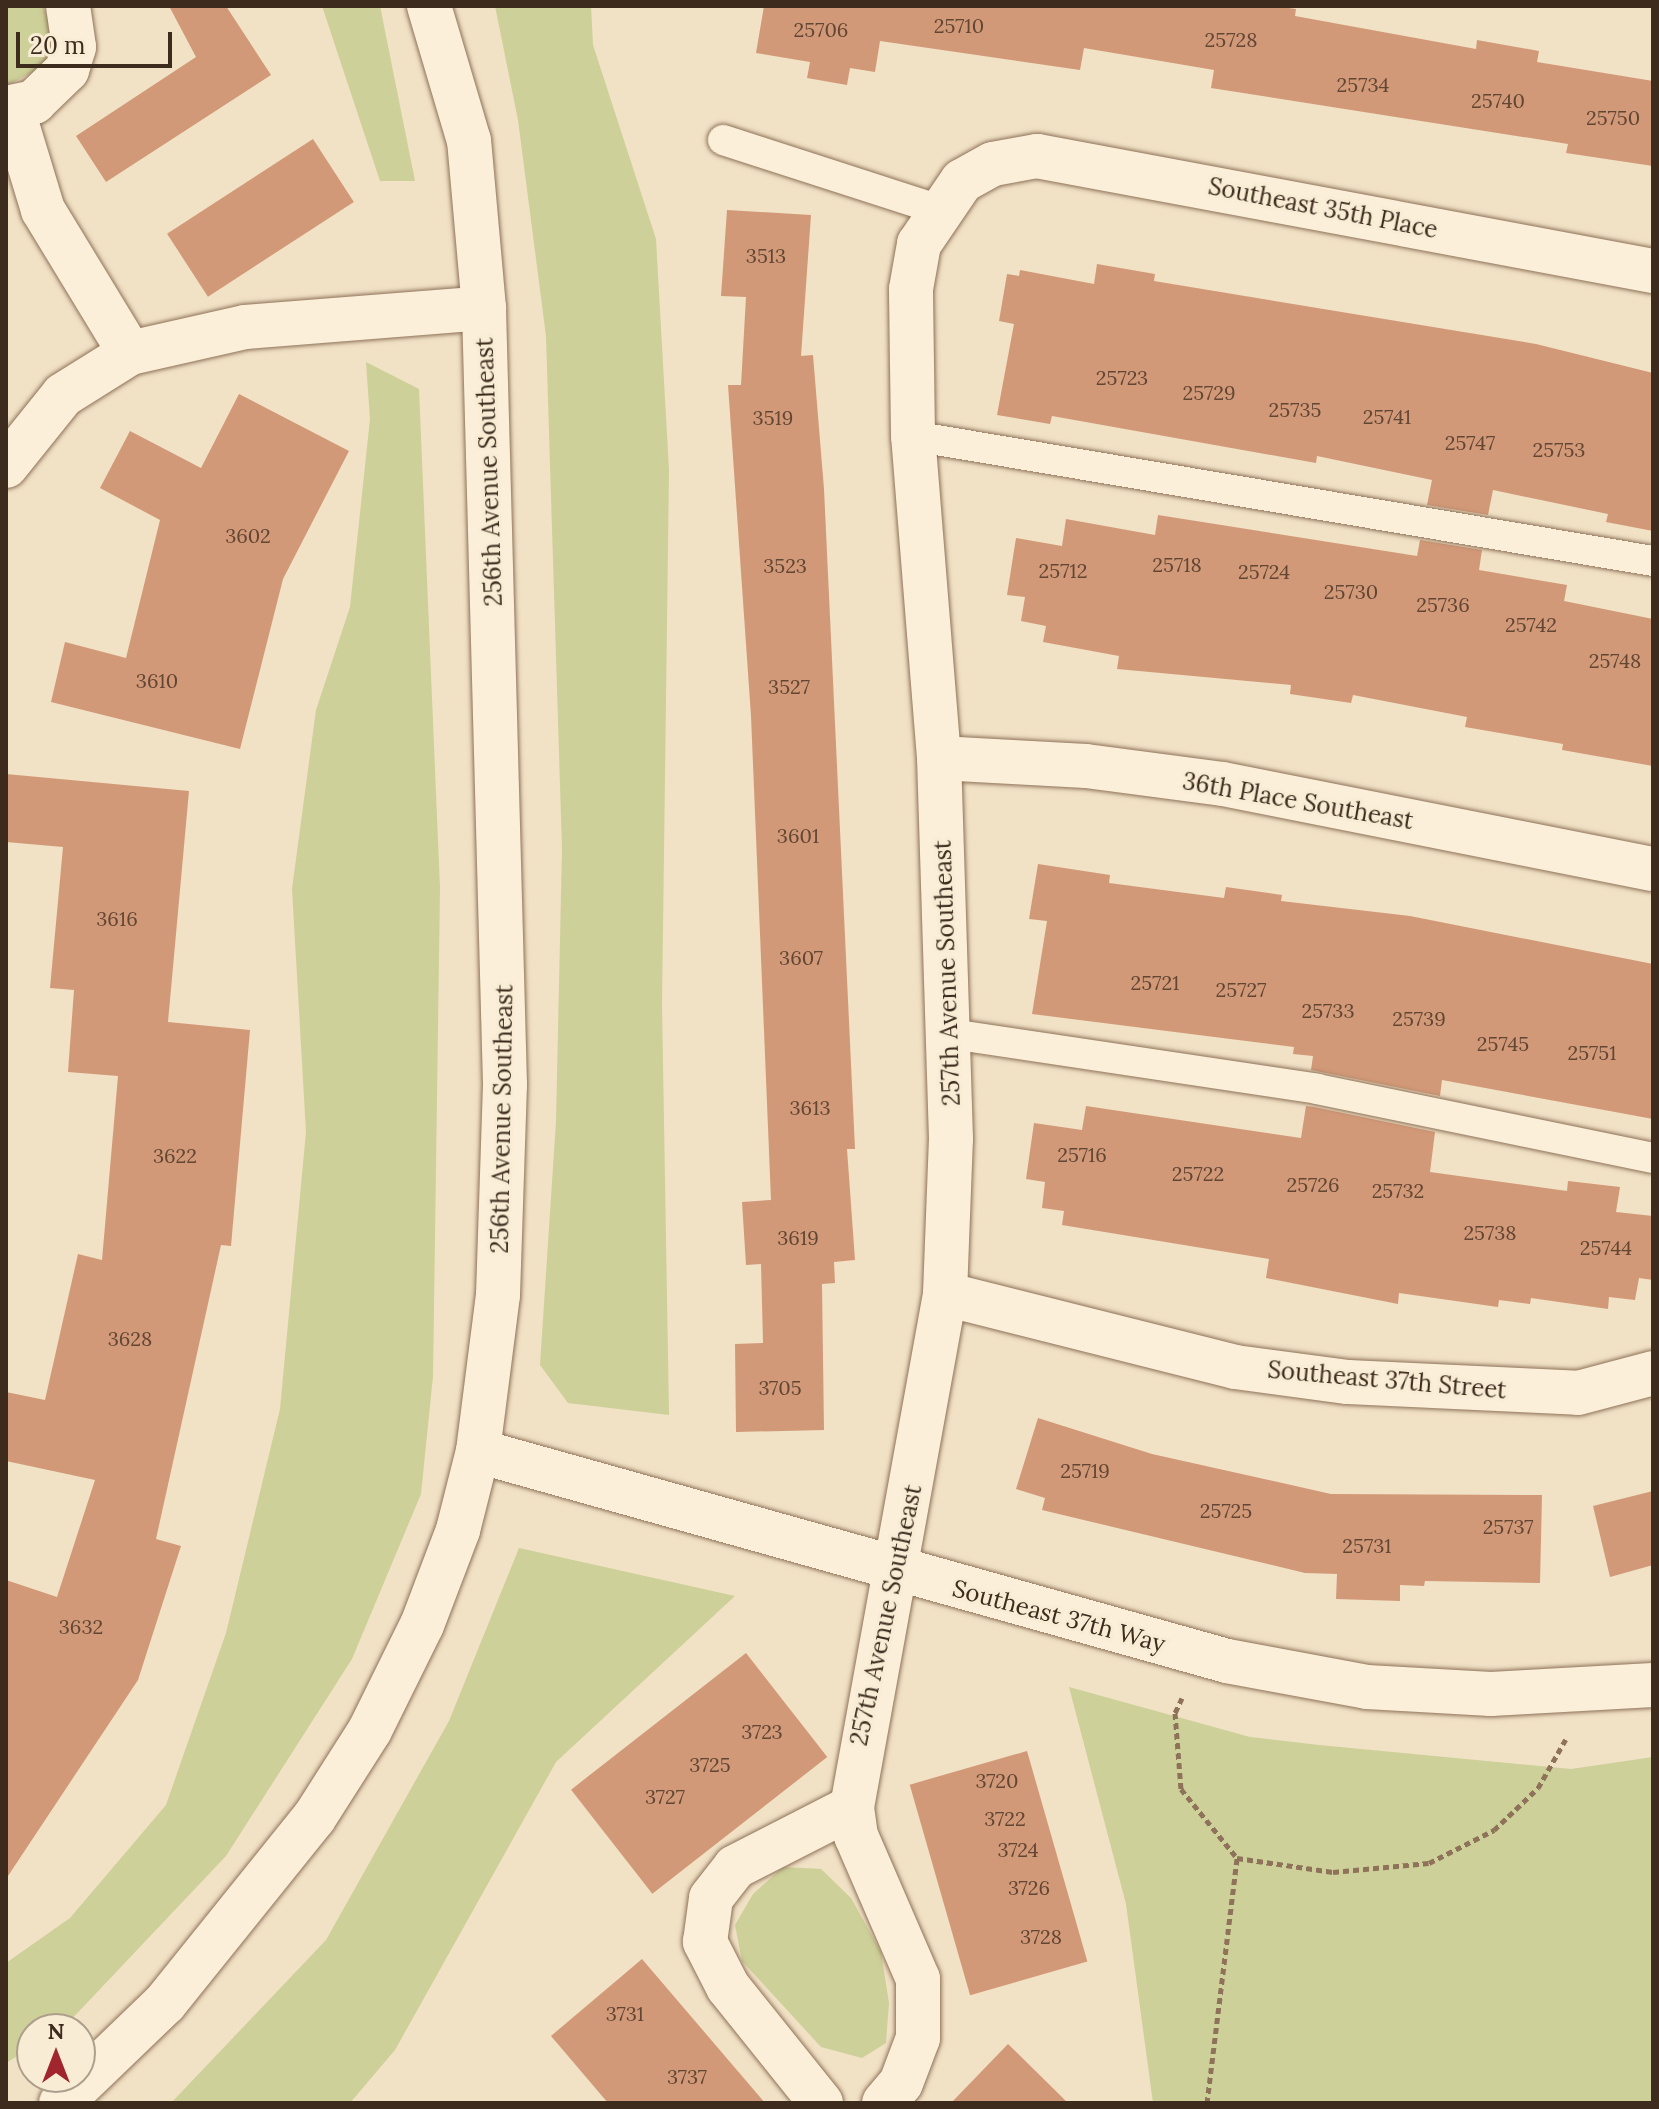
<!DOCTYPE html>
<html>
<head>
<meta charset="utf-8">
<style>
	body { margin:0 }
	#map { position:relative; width:1659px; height:2109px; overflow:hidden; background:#f1e1c5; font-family:Lora,serif }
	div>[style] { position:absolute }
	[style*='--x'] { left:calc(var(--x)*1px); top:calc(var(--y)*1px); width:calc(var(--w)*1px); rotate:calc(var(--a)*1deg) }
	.green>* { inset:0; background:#cdd098 }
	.building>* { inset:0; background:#d29978; transform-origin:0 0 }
	.path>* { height:5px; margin-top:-2.5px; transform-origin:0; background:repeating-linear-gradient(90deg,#8e7259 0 6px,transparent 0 10px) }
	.roads { filter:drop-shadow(0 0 2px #8e7259) drop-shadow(0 0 2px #8e7259) }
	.lane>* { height:30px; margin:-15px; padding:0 15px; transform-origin:15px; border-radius:15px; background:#fbefd9 }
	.street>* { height:44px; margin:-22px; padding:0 22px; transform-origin:22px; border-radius:22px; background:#fbefd9 }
	.secondary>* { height:44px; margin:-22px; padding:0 22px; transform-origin:22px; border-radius:22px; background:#fbefd9 }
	span { translate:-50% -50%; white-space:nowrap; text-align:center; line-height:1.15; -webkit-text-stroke:6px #f8ecd5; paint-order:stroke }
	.number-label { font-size:20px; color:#624634 }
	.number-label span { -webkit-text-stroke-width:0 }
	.street-label { font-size:24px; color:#3d2b1e }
	.frame { position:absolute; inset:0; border:8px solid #3d2b1e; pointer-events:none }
	.north { position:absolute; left:16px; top:2013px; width:80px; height:80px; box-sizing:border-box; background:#f8ecd5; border:2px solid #ad9f8c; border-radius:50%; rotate:0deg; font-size:22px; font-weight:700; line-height:32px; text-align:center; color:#3d2b1e }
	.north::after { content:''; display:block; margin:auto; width:28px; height:36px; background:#a1252d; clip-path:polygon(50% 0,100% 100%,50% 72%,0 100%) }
	.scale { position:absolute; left:16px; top:32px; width:156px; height:36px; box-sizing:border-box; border:4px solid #3d2b1e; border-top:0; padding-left:10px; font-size:24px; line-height:28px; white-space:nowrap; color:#3d2b1e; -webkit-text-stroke:6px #f8ecd5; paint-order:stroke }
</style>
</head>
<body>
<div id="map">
	<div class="green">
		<i style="clip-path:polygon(6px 6px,43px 6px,53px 32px,44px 66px,6px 86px)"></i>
		<i style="clip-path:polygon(322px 6px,380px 6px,415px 181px,380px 181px)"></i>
		<i style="clip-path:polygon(495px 6px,591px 6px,593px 45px,656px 239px,669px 470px,662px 1005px,669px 1415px,568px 1403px,540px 1365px,556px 1121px,562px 849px,546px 336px,518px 120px)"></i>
		<i style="clip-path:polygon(366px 362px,419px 389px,440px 888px,433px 1376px,421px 1494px,352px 1659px,226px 1856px,66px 2025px,32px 2029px,32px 2047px,6px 2063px,6px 1963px,70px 1918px,166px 1805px,226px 1633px,280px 1409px,306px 1132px,292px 889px,316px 710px,350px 607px,370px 419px)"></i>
		<i style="clip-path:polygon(519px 1548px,735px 1596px,556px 1762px,395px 2050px,350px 2103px,171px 2103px,326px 1940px,449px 1721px)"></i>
		<i style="clip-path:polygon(1069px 1687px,1250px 1737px,1319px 1745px,1571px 1769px,1653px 1757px,1653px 2103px,1153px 2103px,1126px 1904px)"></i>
		<i style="clip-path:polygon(783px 1867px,821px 1869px,851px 1898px,881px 1952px,889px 2003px,886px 2043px,862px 2058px,821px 2047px,742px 1961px,735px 1925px,753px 1894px)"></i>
	</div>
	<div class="building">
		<i style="clip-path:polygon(169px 6px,226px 6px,271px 75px,106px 182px,76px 136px,196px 57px)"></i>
		<i style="clip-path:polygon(764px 6px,1274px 6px,1296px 9px,1295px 16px,1476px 49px,1477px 40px,1539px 51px,1537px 62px,1653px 81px,1653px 166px,1566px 153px,1568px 144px,1211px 88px,1214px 70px,1084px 48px,1080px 70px,880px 41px,875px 72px,850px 68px,847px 85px,807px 78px,810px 62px,756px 53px)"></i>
		<i style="left:313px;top:139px;width:75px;height:174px;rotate:57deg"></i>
		<i style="clip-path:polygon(727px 210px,811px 215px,801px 356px,813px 355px,824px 489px,855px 1149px,847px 1149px,855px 1260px,834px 1262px,835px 1283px,822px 1284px,824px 1430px,736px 1432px,735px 1344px,763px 1343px,761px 1264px,746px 1265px,742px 1202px,771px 1200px,751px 716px,728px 385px,741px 385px,746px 297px,721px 296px)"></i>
		<i style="clip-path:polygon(1097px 264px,1155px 274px,1154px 281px,1536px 344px,1653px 373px,1653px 531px,1606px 522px,1608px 514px,1493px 490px,1488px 515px,1427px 505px,1432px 480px,1317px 456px,1316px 463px,1052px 416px,1050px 424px,997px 415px,1014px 324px,999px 321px,1007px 274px,1019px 276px,1020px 270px,1094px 284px)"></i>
		<i style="clip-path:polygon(239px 394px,349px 451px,283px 579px,240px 749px,51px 702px,65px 642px,126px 658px,160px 520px,100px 488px,130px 431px,201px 468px)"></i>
		<i style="clip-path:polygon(1158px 515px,1417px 556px,1420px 540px,1482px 550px,1479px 570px,1567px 585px,1564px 601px,1653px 619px,1653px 766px,1562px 750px,1563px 744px,1465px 727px,1467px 717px,1353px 695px,1351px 703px,1290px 694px,1291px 685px,1117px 669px,1119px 656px,1043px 642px,1046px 626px,1021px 621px,1025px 597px,1007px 595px,1016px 538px,1062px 546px,1066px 519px,1155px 535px)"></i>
		<i style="clip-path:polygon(6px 774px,189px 791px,168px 1022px,250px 1030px,231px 1246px,221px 1245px,156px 1539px,181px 1546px,138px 1680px,6px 1879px,6px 1580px,57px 1597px,95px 1480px,6px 1461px,6px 1392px,45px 1400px,78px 1254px,102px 1260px,118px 1076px,68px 1072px,74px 990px,50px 988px,63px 847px,6px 842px)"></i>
		<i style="clip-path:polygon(1038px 864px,1110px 875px,1109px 883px,1224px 898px,1226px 887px,1282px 895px,1281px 901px,1410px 916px,1653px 964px,1653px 1119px,1442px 1080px,1440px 1096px,1311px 1070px,1313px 1056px,1293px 1054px,1294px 1047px,1032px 1014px,1047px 921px,1029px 919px)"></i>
		<i style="clip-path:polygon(1086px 1106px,1301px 1138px,1306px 1106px,1314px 1107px,1435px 1132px,1430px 1172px,1567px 1191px,1568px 1181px,1620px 1187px,1616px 1212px,1653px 1216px,1653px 1280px,1639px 1278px,1635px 1300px,1609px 1297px,1608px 1309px,1531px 1298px,1530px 1304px,1499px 1300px,1498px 1307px,1399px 1293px,1398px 1304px,1266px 1278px,1269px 1259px,1062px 1225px,1064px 1211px,1042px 1208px,1045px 1182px,1026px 1179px,1034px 1123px,1082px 1130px)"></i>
		<i style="clip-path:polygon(1038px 1418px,1152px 1454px,1331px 1494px,1542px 1495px,1540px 1583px,1425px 1581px,1424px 1586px,1400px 1585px,1400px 1601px,1336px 1599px,1337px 1574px,1305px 1573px,1042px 1510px,1045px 1498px,1016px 1489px)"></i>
		<i style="clip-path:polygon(1653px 1491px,1653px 1565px,1610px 1577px,1593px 1506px)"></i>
		<i style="left:746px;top:1653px;width:132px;height:222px;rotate:52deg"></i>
		<i style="left:1027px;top:1751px;width:219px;height:122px;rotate:74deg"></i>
		<i style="clip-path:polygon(642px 1959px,765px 2103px,608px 2103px,551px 2036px)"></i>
		<i style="clip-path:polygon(1008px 2044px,1068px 2103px,951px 2103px)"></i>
	</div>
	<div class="path">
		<i style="--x:1182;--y:1698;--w:17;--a:115"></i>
		<i style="--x:1175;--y:1713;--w:76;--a:85.5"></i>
		<i style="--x:1181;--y:1789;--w:89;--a:50.9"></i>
		<i style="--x:1237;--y:1858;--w:97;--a:8.3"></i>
		<i style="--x:1333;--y:1872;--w:96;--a:-5.4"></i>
		<i style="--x:1429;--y:1863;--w:73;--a:-26.9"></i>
		<i style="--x:1494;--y:1830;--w:61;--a:-43.7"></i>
		<i style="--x:1538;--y:1788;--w:56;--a:-60.3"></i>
		<i style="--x:1207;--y:2103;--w:247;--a:-83"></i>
	</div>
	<div class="roads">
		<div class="lane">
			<i style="--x:723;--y:140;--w:225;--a:17.9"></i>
			<i style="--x:913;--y:436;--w:750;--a:9.59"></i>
			<i style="--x:951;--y:1034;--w:370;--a:8.5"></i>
			<i style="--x:1317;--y:1089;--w:343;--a:11.6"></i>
		</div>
		<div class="street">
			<i style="--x:6;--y:108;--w:29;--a:-12"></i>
			<i style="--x:34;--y:102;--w:46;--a:-44.1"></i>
			<i style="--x:67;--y:70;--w:24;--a:-73"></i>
			<i style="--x:74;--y:47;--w:41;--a:-98.3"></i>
			<i style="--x:12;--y:108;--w:107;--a:73.1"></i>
			<i style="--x:43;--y:210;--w:167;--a:58.7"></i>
			<i style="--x:6;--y:466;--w:91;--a:-51.2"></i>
			<i style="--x:63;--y:395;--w:79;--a:-32.1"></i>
			<i style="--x:130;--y:353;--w:118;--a:-12.7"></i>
			<i style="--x:245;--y:327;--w:240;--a:-4.5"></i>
			<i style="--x:939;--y:758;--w:147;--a:3.1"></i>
			<i style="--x:1086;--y:766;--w:138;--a:7.5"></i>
			<i style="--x:1223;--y:784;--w:438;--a:11.2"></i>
			<i style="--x:945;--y:1294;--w:299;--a:14.1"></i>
			<i style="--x:1235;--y:1367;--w:114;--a:7.6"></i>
			<i style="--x:1348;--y:1382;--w:230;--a:2.7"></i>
			<i style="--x:1578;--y:1393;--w:78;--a:-14.9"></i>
			<i style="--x:478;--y:1451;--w:778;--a:15.66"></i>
			<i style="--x:1227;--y:1661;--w:142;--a:10.5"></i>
			<i style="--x:1367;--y:1687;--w:124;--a:3.2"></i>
			<i style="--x:1491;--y:1694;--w:162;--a:-3.2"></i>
			<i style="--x:821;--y:2103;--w:149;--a:-128.7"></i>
			<i style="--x:728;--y:1987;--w:51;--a:-117.1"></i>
			<i style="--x:705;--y:1942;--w:44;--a:-82.2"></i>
			<i style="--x:711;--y:1898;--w:39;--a:-52"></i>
			<i style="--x:735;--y:1867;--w:131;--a:-27.1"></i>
			<i style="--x:884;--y:2103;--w:26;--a:-50"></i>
			<i style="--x:901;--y:2083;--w:48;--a:-69.3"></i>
			<i style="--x:918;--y:2038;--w:59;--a:-90"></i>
			<i style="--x:918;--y:1979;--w:156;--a:-113.4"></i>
			<i style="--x:856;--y:1836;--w:29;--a:-98"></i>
			<i style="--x:852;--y:1807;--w:521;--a:-79.72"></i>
			<i style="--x:945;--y:1294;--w:155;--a:-87.8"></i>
			<i style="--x:951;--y:1139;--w:381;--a:-91.8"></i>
			<i style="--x:939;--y:758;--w:323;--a:-94.6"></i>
			<i style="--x:913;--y:436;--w:147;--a:-90.8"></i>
			<i style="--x:911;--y:289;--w:46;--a:-79.9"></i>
			<i style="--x:919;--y:244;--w:76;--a:-55.7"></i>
			<i style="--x:962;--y:181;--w:35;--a:-29"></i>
			<i style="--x:993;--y:164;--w:45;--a:-10.3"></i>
			<i style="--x:1037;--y:156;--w:627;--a:10.57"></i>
		</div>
		<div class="secondary">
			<i style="--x:61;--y:2103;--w:144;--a:-43.9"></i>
			<i style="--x:165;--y:2003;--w:238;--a:-51.2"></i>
			<i style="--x:314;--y:1818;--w:104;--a:-57.5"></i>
			<i style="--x:370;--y:1730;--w:117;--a:-63.7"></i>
			<i style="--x:422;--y:1625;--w:102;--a:-69.2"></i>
			<i style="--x:458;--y:1530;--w:81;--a:-75.8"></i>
			<i style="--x:478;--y:1451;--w:157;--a:-82.7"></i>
			<i style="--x:498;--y:1295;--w:210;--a:-88.1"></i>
			<i style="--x:505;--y:1085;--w:777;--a:-91.55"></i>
			<i style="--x:484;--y:308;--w:168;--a:-95.1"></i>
			<i style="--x:469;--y:141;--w:141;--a:-106.5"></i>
		</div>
	</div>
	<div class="number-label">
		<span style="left:959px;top:25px">25710</span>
		<span style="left:821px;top:29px">25706</span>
		<span style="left:1231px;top:39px">25728</span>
		<span style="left:1363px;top:84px">25734</span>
		<span style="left:1498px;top:100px">25740</span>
		<span style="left:1613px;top:117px">25750</span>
		<span style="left:766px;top:255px">3513</span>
		<span style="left:1122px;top:377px">25723</span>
		<span style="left:1209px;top:392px">25729</span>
		<span style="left:1295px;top:409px">25735</span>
		<span style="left:1387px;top:416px">25741</span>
		<span style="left:773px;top:417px">3519</span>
		<span style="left:1470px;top:442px">25747</span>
		<span style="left:1559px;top:449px">25753</span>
		<span style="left:248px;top:535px">3602</span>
		<span style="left:1177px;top:564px">25718</span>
		<span style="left:785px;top:565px">3523</span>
		<span style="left:1063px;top:570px">25712</span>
		<span style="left:1264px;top:571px">25724</span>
		<span style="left:1351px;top:591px">25730</span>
		<span style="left:1443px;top:604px">25736</span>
		<span style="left:1531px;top:624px">25742</span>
		<span style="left:1615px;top:660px">25748</span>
		<span style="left:157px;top:680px">3610</span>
		<span style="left:789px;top:686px">3527</span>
		<span style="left:798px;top:835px">3601</span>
		<span style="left:117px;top:918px">3616</span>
		<span style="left:801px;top:957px">3607</span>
		<span style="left:1155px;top:982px">25721</span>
		<span style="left:1241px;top:989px">25727</span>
		<span style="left:1328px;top:1010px">25733</span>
		<span style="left:1419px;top:1018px">25739</span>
		<span style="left:1503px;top:1043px">25745</span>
		<span style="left:1592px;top:1052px">25751</span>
		<span style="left:810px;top:1107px">3613</span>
		<span style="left:1082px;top:1154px">25716</span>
		<span style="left:175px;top:1155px">3622</span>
		<span style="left:1198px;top:1173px">25722</span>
		<span style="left:1313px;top:1184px">25726</span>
		<span style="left:1398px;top:1190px">25732</span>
		<span style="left:1490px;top:1232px">25738</span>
		<span style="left:798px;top:1237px">3619</span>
		<span style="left:1606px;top:1247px">25744</span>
		<span style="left:130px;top:1338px">3628</span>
		<span style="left:780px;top:1387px">3705</span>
		<span style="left:1085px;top:1470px">25719</span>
		<span style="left:1226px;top:1510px">25725</span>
		<span style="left:1508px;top:1526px">25737</span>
		<span style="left:1367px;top:1545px">25731</span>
		<span style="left:81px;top:1626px">3632</span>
		<span style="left:762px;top:1731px">3723</span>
		<span style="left:710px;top:1764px">3725</span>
		<span style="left:997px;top:1780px">3720</span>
		<span style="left:665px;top:1796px">3727</span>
		<span style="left:1005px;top:1818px">3722</span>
		<span style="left:1018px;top:1849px">3724</span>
		<span style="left:1029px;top:1887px">3726</span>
		<span style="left:1041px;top:1936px">3728</span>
		<span style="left:625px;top:2013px">3731</span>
		<span style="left:687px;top:2076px">3737</span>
	</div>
	<div class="street-label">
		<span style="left:1323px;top:208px;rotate:11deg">Southeast 35th Place</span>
		<span style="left:489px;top:472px;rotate:-92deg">256th Avenue Southeast</span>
		<span style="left:1298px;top:801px;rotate:10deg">36th Place Southeast</span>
		<span style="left:947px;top:973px;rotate:-92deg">257th Avenue Southeast</span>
		<span style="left:502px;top:1119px;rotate:-89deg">256th Avenue Southeast</span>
		<span style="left:1387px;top:1380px;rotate:5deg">Southeast 37th Street</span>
		<span style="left:886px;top:1615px;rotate:-78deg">257th Avenue Southeast</span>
		<span style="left:1059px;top:1616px;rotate:15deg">Southeast 37th Way</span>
	</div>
	<div class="frame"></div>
	<div class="north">N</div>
	<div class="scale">20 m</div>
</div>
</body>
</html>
